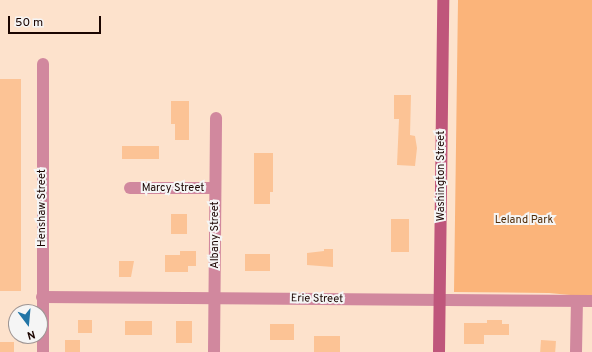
<!DOCTYPE html>
<html>
<head>
<meta charset="utf-8">
<style>
	body { margin:0 }
	#map { position:relative; width:592px; height:352px; overflow:hidden; background:#fde2cc; font-family:Overpass,sans-serif }
	div>[style] { position:absolute }
	[style*='--x'] { left:calc(var(--x)*1px); top:calc(var(--y)*1px); width:calc(var(--w)*1px); rotate:calc(var(--a)*1deg) }
	.green>* { inset:0; background:#fbb47a }
	.building>* { inset:0; background:#fcc395; transform-origin:0 0 }
	.minor>* { height:12px; margin:-6px; padding:0 6px; transform-origin:6px; border-radius:6px; background:#d1889e }
	.secondary>* { height:12px; margin:-6px; padding:0 6px; transform-origin:6px; border-radius:6px; background:#bf567b }
	span { translate:-50% -50%; white-space:nowrap; text-align:center; line-height:1.15; -webkit-text-stroke:4px #f5f5f5; paint-order:stroke }
	.street-label { font-size:11px; color:#1b0500 }
	.park-label { font-size:11px; color:#512d09 }
	.north { position:absolute; left:8px; top:304px; width:40px; height:40px; box-sizing:border-box; background:#f5f5f5; border:1px solid #9e9593; border-radius:50%; rotate:164deg; font-size:11px; font-weight:700; line-height:16px; text-align:center; color:#1b0500 }
	.north::after { content:''; display:block; margin:auto; width:14px; height:18px; background:#2275a6; clip-path:polygon(50% 0,100% 100%,50% 72%,0 100%) }
	.scale { position:absolute; left:8px; top:16px; width:93px; height:18px; box-sizing:border-box; border:2px solid #1b0500; border-top:0; padding-left:5px; font-size:12px; line-height:14px; white-space:nowrap; color:#1b0500; -webkit-text-stroke:3px #f5f5f5; paint-order:stroke }
</style>
</head>
<body>
<div id="map">
	<div class="green">
		<i style="clip-path:polygon(458px 0,592px 0,592px 297px,549px 293px,454px 292px)"></i>
	</div>
	<div class="building">
		<i style="left:0;top:79px;width:21px;height:212px"></i>
		<i style="clip-path:polygon(394px 95px,411px 95px,410px 135px,415px 136px,417px 148px,415px 166px,397px 165px,399px 119px,394px 119px)"></i>
		<i style="clip-path:polygon(171px 101px,189px 101px,189px 140px,175px 140px,175px 124px,171px 124px)"></i>
		<i style="left:122px;top:146px;width:37px;height:13px"></i>
		<i style="clip-path:polygon(254px 153px,273px 153px,273px 192px,270px 192px,270px 204px,254px 204px)"></i>
		<i style="left:171px;top:214px;width:16px;height:20px"></i>
		<i style="left:391px;top:219px;width:18px;height:33px"></i>
		<i style="clip-path:polygon(324px 249px,333px 249px,333px 267px,307px 265px,307px 253px,324px 251px)"></i>
		<i style="clip-path:polygon(180px 251px,196px 251px,196px 266px,188px 266px,188px 272px,165px 272px,165px 255px,180px 255px)"></i>
		<i style="left:245px;top:254px;width:25px;height:17px"></i>
		<i style="clip-path:polygon(119px 261px,134px 261px,131px 277px,119px 277px)"></i>
		<i style="left:78px;top:320px;width:14px;height:13px"></i>
		<i style="clip-path:polygon(487px 320px,502px 320px,502px 324px,509px 324px,509px 335px,484px 335px,484px 344px,464px 344px,464px 323px,487px 323px)"></i>
		<i style="left:125px;top:321px;width:27px;height:14px"></i>
		<i style="left:176px;top:321px;width:16px;height:22px"></i>
		<i style="left:270px;top:324px;width:24px;height:16px"></i>
		<i style="left:314px;top:336px;width:26px;height:16px"></i>
		<i style="left:80px;top:340px;width:12px;height:15px;rotate:90deg"></i>
		<i style="left:541px;top:340px;width:15px;height:12px;rotate:4deg"></i>
		<i style="left:0;top:342px;width:14px;height:10px"></i>
	</div>
	<div class="minor">
		<i style="--x:43;--y:64;--w:288;--a:90"></i>
		<i style="--x:130;--y:188;--w:85;--a:0"></i>
		<i style="--x:42;--y:297;--w:550;--a:0.42"></i>
		<i style="--x:214;--y:352;--w:234;--a:-89.5"></i>
		<i style="--x:576;--y:352;--w:51;--a:-88.9"></i>
	</div>
	<div class="secondary">
		<i style="--x:439;--y:352;--w:352;--a:-89.3"></i>
	</div>
	<div class="street-label">
		<span style="left:441px;top:176px;rotate:-90deg">Washington Street</span>
		<span style="left:173px;top:188px">Marcy Street</span>
		<span style="left:42px;top:208px;rotate:-90deg">Henshaw Street</span>
		<span style="left:215px;top:235px;rotate:-90deg">Albany Street</span>
		<span style="left:317px;top:299px;rotate:1deg">Erie Street</span>
	</div>
	<div class="park-label">
		<span style="left:524px;top:220px">Leland Park</span>
	</div>
	<div class="north">N</div>
	<div class="scale">50 m</div>
</div>
</body>
</html>
